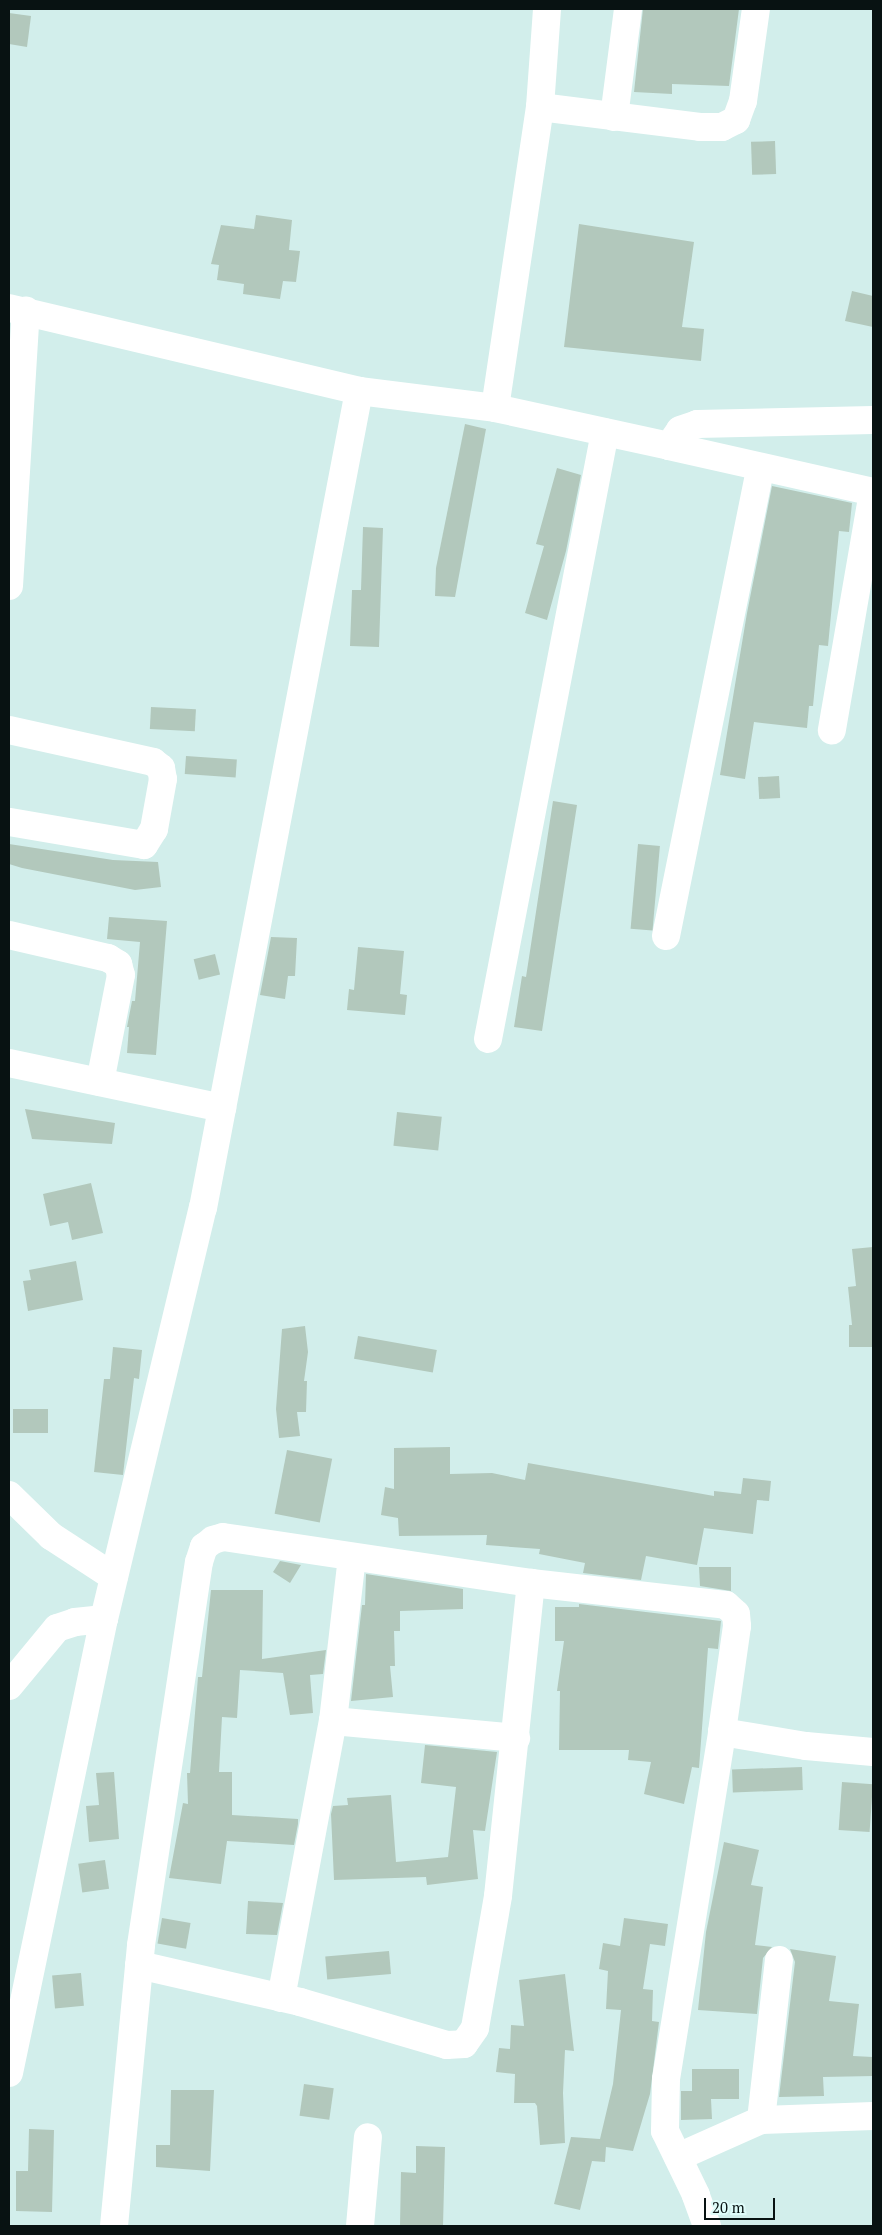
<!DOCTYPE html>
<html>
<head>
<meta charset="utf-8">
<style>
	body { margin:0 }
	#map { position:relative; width:882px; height:2235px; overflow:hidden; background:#d2eeeb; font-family:"PT Serif",serif }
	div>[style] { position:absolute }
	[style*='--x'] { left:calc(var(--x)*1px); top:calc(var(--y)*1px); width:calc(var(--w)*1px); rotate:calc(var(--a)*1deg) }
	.building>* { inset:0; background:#b2c8bc; transform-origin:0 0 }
	.minor>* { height:28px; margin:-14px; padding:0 14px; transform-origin:14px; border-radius:14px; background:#fff }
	span { translate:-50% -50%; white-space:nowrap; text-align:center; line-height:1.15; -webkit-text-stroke:4px #dffcf9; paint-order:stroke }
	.frame { position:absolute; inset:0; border:10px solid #081212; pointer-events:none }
	.scale { position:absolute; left:704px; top:2198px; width:71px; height:22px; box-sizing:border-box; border:2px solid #081212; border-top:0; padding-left:6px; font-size:15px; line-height:18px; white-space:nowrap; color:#081212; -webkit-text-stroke:4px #dffcf9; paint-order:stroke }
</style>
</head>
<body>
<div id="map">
	<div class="building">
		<i style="clip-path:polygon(643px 9px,739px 9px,729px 86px,672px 84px,672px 94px,634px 92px)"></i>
		<i style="clip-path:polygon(9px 13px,31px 16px,27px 47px,9px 44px)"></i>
		<i style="left:775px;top:141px;width:33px;height:24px;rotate:88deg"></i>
		<i style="clip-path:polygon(256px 215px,292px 220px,289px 250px,300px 251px,296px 282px,283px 281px,280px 299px,243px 294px,244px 284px,217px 280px,219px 265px,211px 264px,221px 225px,254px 229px)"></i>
		<i style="clip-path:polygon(579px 224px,694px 242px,682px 327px,704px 329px,701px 361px,564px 347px)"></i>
		<i style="clip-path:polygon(852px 291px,873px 296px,873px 327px,845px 321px)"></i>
		<i style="clip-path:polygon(465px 424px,486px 429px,455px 597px,435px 596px,436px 568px)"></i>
		<i style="clip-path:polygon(557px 468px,581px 475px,566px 551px,547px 620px,525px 613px,544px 546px,536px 544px)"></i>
		<i style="clip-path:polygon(772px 486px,852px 503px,849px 532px,839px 531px,828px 646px,819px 645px,813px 706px,809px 706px,807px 728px,754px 722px,745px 779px,720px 775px,747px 613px)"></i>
		<i style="clip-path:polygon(363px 527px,383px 528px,379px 647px,350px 646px,352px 590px,361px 590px)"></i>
		<i style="left:151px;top:707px;width:45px;height:22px;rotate:3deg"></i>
		<i style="left:186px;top:756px;width:51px;height:18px;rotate:4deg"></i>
		<i style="left:779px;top:776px;width:22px;height:21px;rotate:87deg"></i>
		<i style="clip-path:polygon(553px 801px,577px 805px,542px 1031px,514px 1027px,522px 976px,526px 977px)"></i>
		<i style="clip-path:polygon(9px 844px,113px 860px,158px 862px,161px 887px,135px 890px,22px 868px,9px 864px)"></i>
		<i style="left:638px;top:844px;width:22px;height:85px;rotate:5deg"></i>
		<i style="clip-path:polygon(109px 917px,167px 921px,156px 1055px,127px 1053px,129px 1027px,127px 1027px,132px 1001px,135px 1001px,140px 942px,107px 939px)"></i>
		<i style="clip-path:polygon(271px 937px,297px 938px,295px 976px,288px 976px,285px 999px,260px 995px)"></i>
		<i style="clip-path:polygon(358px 947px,404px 951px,400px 994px,407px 995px,405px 1015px,347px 1010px,349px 989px,354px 990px)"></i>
		<i style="left:215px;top:954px;width:21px;height:22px;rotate:76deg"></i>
		<i style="clip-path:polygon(25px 1109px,115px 1123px,112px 1144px,32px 1139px)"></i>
		<i style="left:397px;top:1112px;width:45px;height:34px;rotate:6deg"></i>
		<i style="clip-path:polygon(91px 1183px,103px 1233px,72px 1240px,68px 1222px,50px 1226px,43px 1194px)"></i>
		<i style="clip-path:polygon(873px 1247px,873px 1347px,849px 1347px,849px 1325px,852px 1325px,848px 1287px,856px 1286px,852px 1249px)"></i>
		<i style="clip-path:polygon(76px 1261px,83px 1300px,28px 1311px,23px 1281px,31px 1280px,29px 1270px)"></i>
		<i style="clip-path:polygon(305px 1326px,308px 1352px,304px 1381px,307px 1381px,306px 1412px,297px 1412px,300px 1436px,279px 1438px,276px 1409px,282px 1329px)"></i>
		<i style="left:358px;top:1336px;width:80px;height:23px;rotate:10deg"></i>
		<i style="clip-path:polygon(113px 1347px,142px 1350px,139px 1379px,134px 1378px,123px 1475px,94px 1472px,104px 1379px,110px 1379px)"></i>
		<i style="left:13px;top:1409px;width:35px;height:24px"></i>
		<i style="clip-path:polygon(450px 1447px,450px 1474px,492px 1473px,525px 1480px,528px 1463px,714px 1496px,714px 1491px,741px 1494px,743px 1478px,771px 1481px,769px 1501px,757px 1500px,753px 1534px,704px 1528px,697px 1565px,646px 1556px,641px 1580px,583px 1573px,585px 1563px,539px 1554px,540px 1549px,486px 1545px,487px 1535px,399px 1536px,398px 1518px,381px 1515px,385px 1487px,394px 1489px,394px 1448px)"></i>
		<i style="left:287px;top:1450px;width:46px;height:65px;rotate:11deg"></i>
		<i style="clip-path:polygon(280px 1561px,301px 1565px,290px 1583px,273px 1572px)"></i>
		<i style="clip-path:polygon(699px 1567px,731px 1567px,731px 1591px,700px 1586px)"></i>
		<i style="clip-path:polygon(366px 1574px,463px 1589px,463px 1609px,400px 1611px,400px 1631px,394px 1631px,395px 1666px,390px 1666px,393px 1697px,351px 1701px,362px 1605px,365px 1605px)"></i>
		<i style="clip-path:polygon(211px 1590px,263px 1590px,262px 1659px,326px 1650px,323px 1674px,310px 1675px,313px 1713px,290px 1715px,283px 1673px,240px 1670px,237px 1718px,222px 1717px,219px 1772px,232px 1772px,232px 1815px,298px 1819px,298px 1824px,294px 1845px,227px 1841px,221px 1884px,169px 1878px,183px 1803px,188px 1804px,187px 1773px,190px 1773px,198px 1677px,202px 1677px)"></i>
		<i style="clip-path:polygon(579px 1604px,721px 1621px,718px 1649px,708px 1648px,699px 1768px,692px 1767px,684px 1804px,644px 1794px,651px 1762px,628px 1760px,629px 1750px,559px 1750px,560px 1691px,557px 1691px,564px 1641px,555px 1641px,555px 1607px,579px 1607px)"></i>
		<i style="clip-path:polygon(425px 1745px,497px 1752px,485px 1831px,473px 1830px,478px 1879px,427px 1885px,426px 1877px,334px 1880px,331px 1814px,333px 1806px,348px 1805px,347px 1798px,391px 1795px,396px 1862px,448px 1857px,456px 1787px,421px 1783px)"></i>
		<i style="left:802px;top:1767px;width:23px;height:70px;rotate:88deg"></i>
		<i style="clip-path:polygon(114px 1772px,119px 1839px,89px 1842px,86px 1806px,99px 1805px,96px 1773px)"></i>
		<i style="left:842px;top:1782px;width:31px;height:48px;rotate:4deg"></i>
		<i style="clip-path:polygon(724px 1842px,759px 1850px,751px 1885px,763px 1887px,755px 1945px,772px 1947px,763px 1958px,757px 2014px,698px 2010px,706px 1932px)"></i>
		<i style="left:105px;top:1860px;width:29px;height:27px;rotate:82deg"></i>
		<i style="clip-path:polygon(248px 1901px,283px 1903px,277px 1935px,246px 1934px)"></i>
		<i style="left:162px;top:1918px;width:29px;height:26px;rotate:10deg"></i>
		<i style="clip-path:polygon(624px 1918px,668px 1924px,665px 1946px,650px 1944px,643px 1989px,653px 1990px,652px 2021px,659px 2022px,650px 2094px,633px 2151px,606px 2147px,605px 2162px,592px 2161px,580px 2210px,554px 2204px,571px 2137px,600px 2139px,613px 2084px,621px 2010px,606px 2009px,608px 1971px,599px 1969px,603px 1943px,620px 1946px)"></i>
		<i style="clip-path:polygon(790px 1949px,836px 1956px,829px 2001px,859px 2004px,853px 2056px,873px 2057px,873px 2076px,823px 2077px,824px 2096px,779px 2097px,795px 1962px)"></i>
		<i style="left:389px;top:1951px;width:23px;height:64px;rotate:85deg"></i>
		<i style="left:81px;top:1973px;width:33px;height:29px;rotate:85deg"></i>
		<i style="clip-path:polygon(565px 1974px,574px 2051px,565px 2050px,563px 2093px,565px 2143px,540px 2145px,537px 2106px,535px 2103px,514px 2103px,515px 2074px,496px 2072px,499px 2048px,510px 2049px,511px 2025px,524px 2026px,519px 1980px)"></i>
		<i style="clip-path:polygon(692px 2069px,739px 2069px,739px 2099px,711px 2099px,712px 2119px,681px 2120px,681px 2091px,692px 2091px)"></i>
		<i style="left:304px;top:2084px;width:30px;height:32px;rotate:8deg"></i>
		<i style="clip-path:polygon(171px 2090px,214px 2090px,210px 2171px,156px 2167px,156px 2145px,170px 2145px)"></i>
		<i style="clip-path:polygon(29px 2129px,54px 2130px,52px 2212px,16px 2211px,16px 2171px,28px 2171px)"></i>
		<i style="clip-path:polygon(416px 2146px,445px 2147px,443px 2226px,400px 2226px,401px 2172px,416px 2173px)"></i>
	</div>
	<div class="minor">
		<i style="--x:540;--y:107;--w:161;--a:7.1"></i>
		<i style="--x:700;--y:127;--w:22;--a:0"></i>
		<i style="--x:722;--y:127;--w:16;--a:-27"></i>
		<i style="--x:736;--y:120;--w:20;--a:-70"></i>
		<i style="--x:743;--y:101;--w:93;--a:-82"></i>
		<i style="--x:614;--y:117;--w:109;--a:-82.6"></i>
		<i style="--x:9;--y:308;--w:360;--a:13.3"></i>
		<i style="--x:359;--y:391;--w:137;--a:7.1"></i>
		<i style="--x:495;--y:408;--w:178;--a:12.3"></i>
		<i style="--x:669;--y:446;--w:19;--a:-55"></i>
		<i style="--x:680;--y:430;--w:18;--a:-19"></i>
		<i style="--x:697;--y:424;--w:176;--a:-1.3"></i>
		<i style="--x:495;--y:408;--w:304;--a:-81.5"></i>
		<i style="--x:540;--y:107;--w:98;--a:-85.9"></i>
		<i style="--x:669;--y:446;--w:209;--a:12.7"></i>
		<i style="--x:873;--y:492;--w:242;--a:99.8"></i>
		<i style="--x:9;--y:586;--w:276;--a:-86.5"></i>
		<i style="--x:9;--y:730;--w:148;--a:12.5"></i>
		<i style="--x:153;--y:762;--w:10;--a:37"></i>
		<i style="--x:161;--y:768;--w:11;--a:80"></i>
		<i style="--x:163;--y:779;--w:51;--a:100.2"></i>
		<i style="--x:154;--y:829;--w:19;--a:122"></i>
		<i style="--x:144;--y:845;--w:137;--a:-170.3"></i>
		<i style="--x:9;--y:935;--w:102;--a:13.1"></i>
		<i style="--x:108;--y:958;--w:12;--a:31"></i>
		<i style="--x:118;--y:964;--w:11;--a:75"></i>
		<i style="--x:121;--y:975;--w:109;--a:101.1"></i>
		<i style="--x:666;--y:936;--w:477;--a:-78.6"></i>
		<i style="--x:488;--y:1039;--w:618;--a:-79.09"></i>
		<i style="--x:9;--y:1063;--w:218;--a:11.9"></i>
		<i style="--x:9;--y:1495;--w:59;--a:44.3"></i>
		<i style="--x:51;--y:1536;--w:75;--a:33.1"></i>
		<i style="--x:9;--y:1686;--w:75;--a:-50.4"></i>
		<i style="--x:57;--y:1628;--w:19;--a:-18"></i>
		<i style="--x:75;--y:1622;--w:29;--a:-6"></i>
		<i style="--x:333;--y:1721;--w:164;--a:-83.4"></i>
		<i style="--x:139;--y:1965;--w:165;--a:12.9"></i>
		<i style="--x:300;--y:2002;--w:153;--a:16.3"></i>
		<i style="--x:447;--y:2045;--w:17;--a:-3"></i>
		<i style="--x:464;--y:2044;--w:19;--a:-55"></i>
		<i style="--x:475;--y:2028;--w:134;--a:-80.1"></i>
		<i style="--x:498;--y:1896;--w:315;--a:-84"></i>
		<i style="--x:281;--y:1998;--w:282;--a:-79.4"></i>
		<i style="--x:333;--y:1721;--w:184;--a:5.3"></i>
		<i style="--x:9;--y:2073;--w:464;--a:-78.2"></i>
		<i style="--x:104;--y:1619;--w:423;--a:-76.5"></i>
		<i style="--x:203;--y:1208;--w:832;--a:-79.19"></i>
		<i style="--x:761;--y:2120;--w:161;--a:-83.6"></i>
		<i style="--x:678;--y:2157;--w:91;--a:-24"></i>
		<i style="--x:761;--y:2120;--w:112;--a:-2"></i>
		<i style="--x:114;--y:2226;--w:282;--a:-84.5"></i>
		<i style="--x:141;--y:1945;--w:387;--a:-81.4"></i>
		<i style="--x:199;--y:1562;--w:16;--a:-72"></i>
		<i style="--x:204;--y:1547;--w:11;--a:-38"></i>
		<i style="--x:213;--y:1540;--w:10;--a:-17"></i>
		<i style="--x:223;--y:1537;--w:311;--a:8.5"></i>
		<i style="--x:531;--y:1583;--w:196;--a:6.4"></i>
		<i style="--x:726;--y:1605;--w:13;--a:42"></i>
		<i style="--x:736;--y:1614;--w:12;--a:85"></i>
		<i style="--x:737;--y:1626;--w:107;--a:98.1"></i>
		<i style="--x:360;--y:2226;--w:89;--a:-84.9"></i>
		<i style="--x:707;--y:2226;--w:33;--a:-110"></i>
		<i style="--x:696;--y:2195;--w:71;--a:-115.8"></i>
		<i style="--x:665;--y:2131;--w:52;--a:-88.9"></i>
		<i style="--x:666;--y:2079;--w:351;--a:-80.8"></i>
		<i style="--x:722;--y:1732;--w:85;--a:9.5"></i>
		<i style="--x:806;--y:1746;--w:67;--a:5.1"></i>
	</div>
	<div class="frame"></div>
	<div class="scale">20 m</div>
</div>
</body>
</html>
